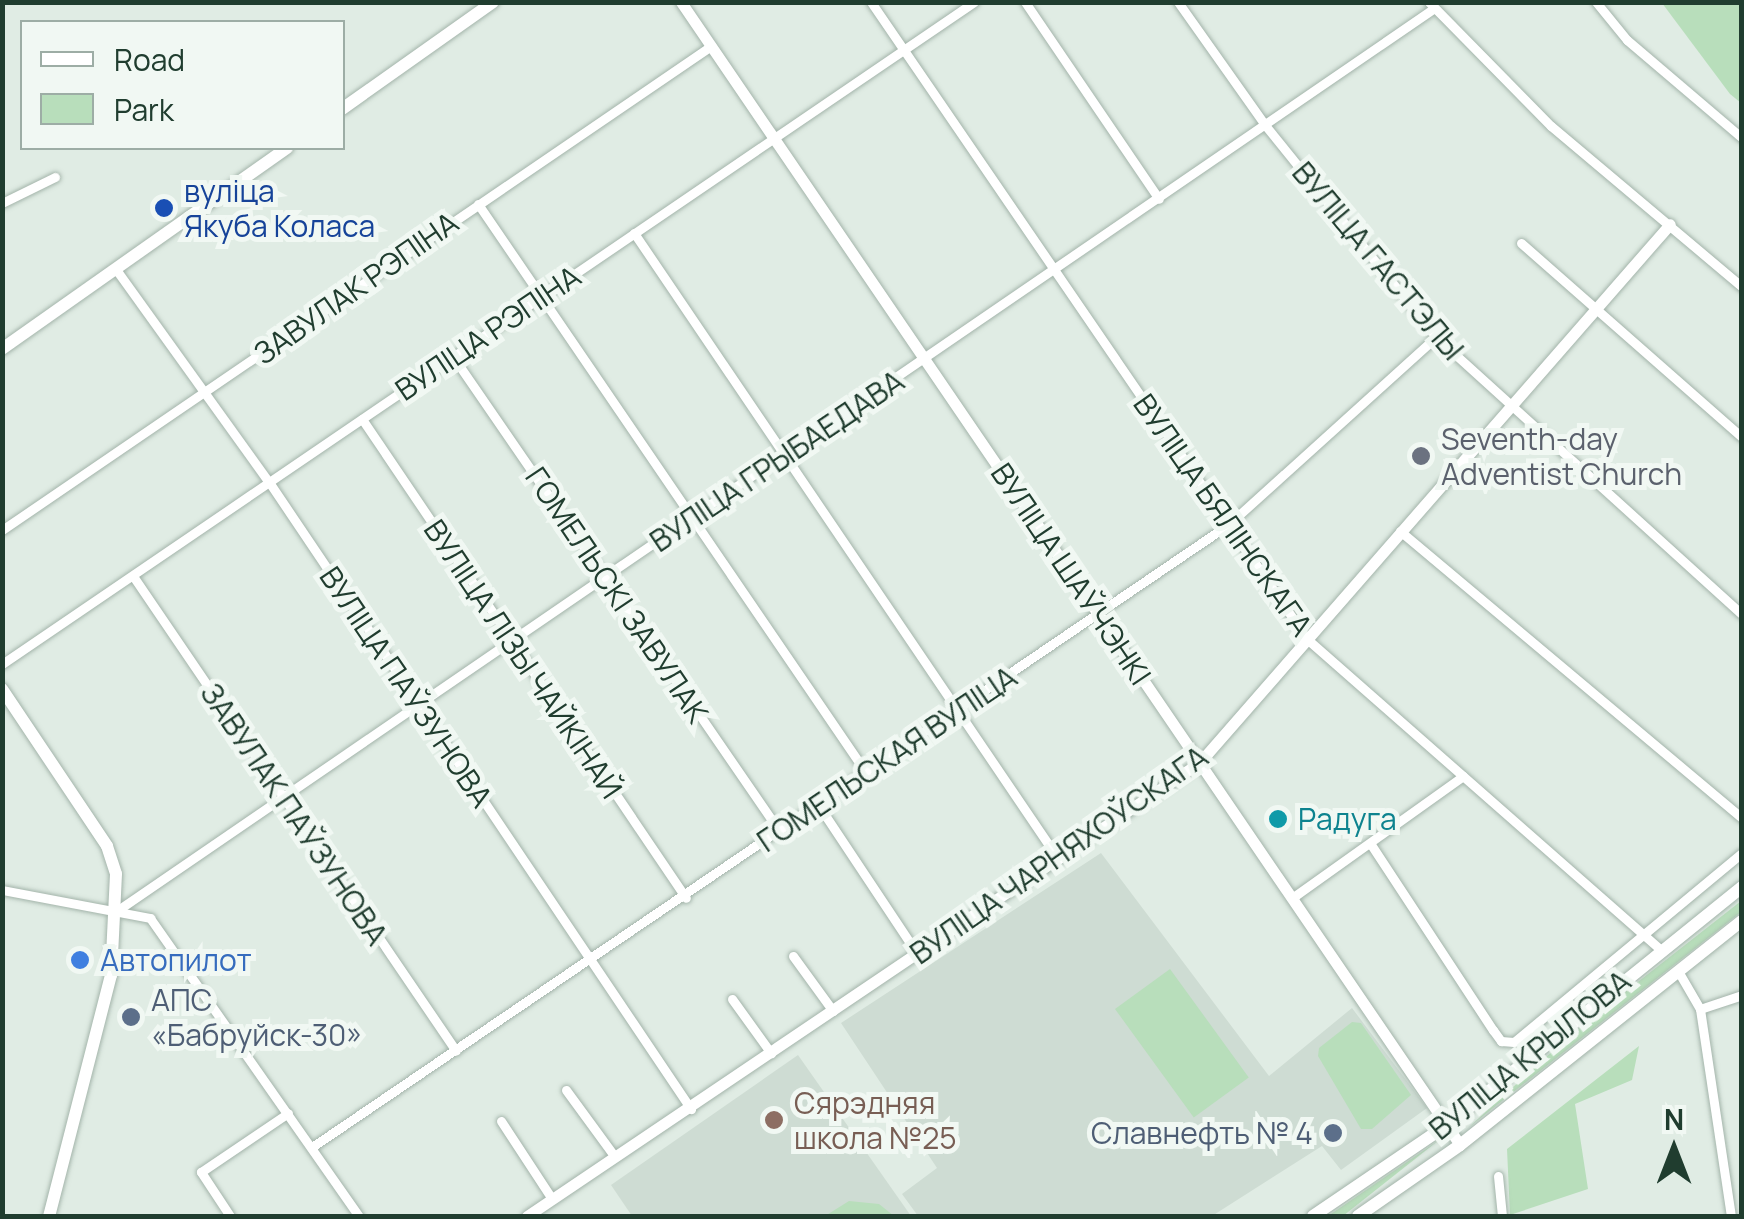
<!DOCTYPE html>
<html>
<head>
<meta charset="utf-8">
<style>
	body { margin:0 }
	#map { position:relative; width:1744px; height:1219px; overflow:hidden; background:#e0ece4; font-family:Manrope,sans-serif }
	div>[style] { position:absolute }
	[style*='--x'] { left:calc(var(--x)*1px); top:calc(var(--y)*1px); width:calc(var(--w)*1px); rotate:calc(var(--a)*1deg) }
	.built>* { inset:0; background:#cedcd3 }
	.green>* { inset:0; background:#b8debb; transform-origin:0 0 }
	.roads { filter:drop-shadow(0 0 2px #a3b4aa) drop-shadow(0 0 2px #a3b4aa) }
	.minor>* { height:9px; margin:-4.5px; padding:0 4.5px; transform-origin:4.5px; border-radius:4.5px; background:#fff }
	.tertiary>* { height:11px; margin:-5.5px; padding:0 5.5px; transform-origin:5.5px; border-radius:5.5px; background:#fff }
	.secondary>* { height:12px; margin:-6px; padding:0 6px; transform-origin:6px; border-radius:6px; background:#fff }
	.dots>* { width:28px; height:28px; translate:-50% -50%; box-sizing:border-box; border:5px solid #f1f8f3; border-radius:50% }
	span { translate:-50% -50%; white-space:nowrap; text-align:center; line-height:1.15; -webkit-text-stroke:10px #f1f8f3; paint-order:stroke }
	.transit-label { font-size:30px; color:#164399 }
	.left { translate:0 -50%; text-align:left }
	.street-label { font-size:30px; color:#203d2f }
	.worship-label { font-size:30px; color:#5b616d }
	.culture-label { font-size:30px; color:#0d838f }
	.shop-label { font-size:30px; color:#366cbe }
	.service-label { font-size:30px; color:#4e5e75 }
	.right { translate:-100% -50%; text-align:right }
	.education-label { font-size:30px; color:#785e54 }
	.frame { position:absolute; inset:0; border:5px solid #203d2f; pointer-events:none }
	.legend { position:absolute; left:20px; top:20px; width:325px; height:130px; box-sizing:border-box; background:#f1f8f3; border:2px solid #9dada5; margin:0; padding:12px 18px; list-style:none; font-size:30px; color:#203d2f }
	.legend li { display:flex; align-items:center; gap:20px; height:50px }
	.legend b { width:50px; border:2px solid #9dada5 }
	.north { position:absolute; left:1624px; top:1099px; width:100px; height:100px; -webkit-text-stroke:8px #f1f8f3; paint-order:stroke; rotate:0deg; font-size:28px; font-weight:700; line-height:40px; text-align:center; color:#203d2f }
	.north::after { content:''; display:block; margin:auto; width:35px; height:45px; background:#203d2f; clip-path:polygon(50% 0,100% 100%,50% 72%,0 100%) }
</style>
</head>
<body>
<div id="map">
	<div class="built">
		<i style="clip-path:polygon(1101px 853px,1269px 1076px,1352px 1008px,1427px 1108px,1341px 1170px,1322px 1146px,1212px 1216px,918px 1216px,902px 1194px,937px 1168px,841px 1023px)"></i>
		<i style="clip-path:polygon(798px 1055px,911px 1216px,632px 1216px,611px 1185px)"></i>
	</div>
	<div class="green">
		<i style="clip-path:polygon(1662px 3px,1741px 3px,1741px 103px,1730px 94px)"></i>
		<i style="clip-path:polygon(1741px 901px,1741px 912px,1468px 1128px,1569px 1036px)"></i>
		<i style="left:1170px;top:969px;width:134px;height:68px;rotate:54deg"></i>
		<i style="clip-path:polygon(1352px 1022px,1361px 1023px,1411px 1095px,1372px 1129px,1361px 1129px,1318px 1056px,1319px 1048px)"></i>
		<i style="clip-path:polygon(1639px 1046px,1632px 1080px,1575px 1104px,1588px 1189px,1510px 1215px,1507px 1149px)"></i>
		<i style="clip-path:polygon(1439px 1140px,1343px 1216px,1328px 1216px)"></i>
		<i style="clip-path:polygon(849px 1201px,879px 1204px,894px 1216px,825px 1216px)"></i>
	</div>
	<div class="roads">
		<div class="minor">
			<i style="--x:871;--y:2;--w:772;--a:55.61"></i>
			<i style="--x:1307;--y:639;--w:471;--a:41.3"></i>
			<i style="--x:1025;--y:2;--w:238;--a:55.8"></i>
			<i style="--x:1178;--y:2;--w:151;--a:54.7"></i>
			<i style="--x:1265;--y:125;--w:272;--a:51.1"></i>
			<i style="--x:1436;--y:337;--w:413;--a:42.2"></i>
			<i style="--x:1429;--y:2;--w:174;--a:45.5"></i>
			<i style="--x:1551;--y:126;--w:250;--a:40.1"></i>
			<i style="--x:1596;--y:2;--w:49;--a:50.8"></i>
			<i style="--x:1627;--y:40;--w:151;--a:40.4"></i>
			<i style="--x:2;--y:203;--w:59;--a:-26.1"></i>
			<i style="--x:478;--y:204;--w:690;--a:55.69"></i>
			<i style="--x:634;--y:233;--w:757;--a:55.87"></i>
			<i style="--x:1521;--y:243;--w:294;--a:41.3"></i>
			<i style="--x:115;--y:268;--w:264;--a:54.3"></i>
			<i style="--x:269;--y:482;--w:756;--a:56.06"></i>
			<i style="--x:454;--y:358;--w:575;--a:55.48"></i>
			<i style="--x:362;--y:419;--w:578;--a:55.93"></i>
			<i style="--x:2;--y:530;--w:858;--a:-34.32"></i>
			<i style="--x:1400;--y:531;--w:446;--a:40"></i>
			<i style="--x:133;--y:576;--w:574;--a:55.78"></i>
			<i style="--x:2;--y:664;--w:1176;--a:-34.26"></i>
			<i style="--x:819;--y:806;--w:179;--a:56.4"></i>
			<i style="--x:1370;--y:843;--w:224;--a:56.7"></i>
			<i style="--x:1493;--y:1030;--w:14;--a:54"></i>
			<i style="--x:1501;--y:1041;--w:13;--a:4"></i>
			<i style="--x:1514;--y:1042;--w:296;--a:-39.7"></i>
			<i style="--x:2;--y:890;--w:151;--a:10.7"></i>
			<i style="--x:150;--y:918;--w:364;--a:55"></i>
			<i style="--x:1292;--y:898;--w:210;--a:-35.5"></i>
			<i style="--x:118;--y:910;--w:1594;--a:-34.42"></i>
			<i style="--x:793;--y:956;--w:68;--a:54"></i>
			<i style="--x:1678;--y:971;--w:44;--a:59.9"></i>
			<i style="--x:1700;--y:1009;--w:44;--a:-18.4"></i>
			<i style="--x:732;--y:999;--w:67;--a:54.2"></i>
			<i style="--x:1700;--y:1009;--w:209;--a:81.5"></i>
			<i style="--x:566;--y:1090;--w:83;--a:53.8"></i>
			<i style="--x:501;--y:1121;--w:93;--a:56.8"></i>
			<i style="--x:312;--y:1147;--w:1109;--a:-34.19"></i>
			<i style="--x:1229;--y:524;--w:279;--a:-42.1"></i>
			<i style="--x:1498;--y:1176;--w:40;--a:84.3"></i>
			<i style="--x:230;--y:1216;--w:53;--a:-123.4"></i>
			<i style="--x:201;--y:1172;--w:105;--a:-34.1"></i>
		</div>
		<div class="tertiary">
			<i style="--x:681;--y:2;--w:1383;--a:55.72"></i>
			<i style="--x:527;--y:1216;--w:812;--a:-34"></i>
			<i style="--x:1200;--y:762;--w:714;--a:-48.86"></i>
		</div>
		<div class="secondary">
			<i style="--x:342;--y:109;--w:185;--a:-35.3"></i>
			<i style="--x:2;--y:349;--w:349;--a:-35.2"></i>
			<i style="--x:2;--y:689;--w:189;--a:56.2"></i>
			<i style="--x:107;--y:846;--w:29;--a:72"></i>
			<i style="--x:116;--y:874;--w:101;--a:92.8"></i>
			<i style="--x:111;--y:975;--w:249;--a:104.4"></i>
			<i style="--x:1313;--y:1216;--w:162;--a:-34.2"></i>
			<i style="--x:1447;--y:1125;--w:379;--a:-38.9"></i>
			<i style="--x:1358;--y:1216;--w:124;--a:-34.8"></i>
			<i style="--x:1460;--y:1145;--w:360;--a:-38.5"></i>
		</div>
	</div>
	<div class="dots">
		<i style="left:164px;top:208px;background:#1a4fb4"></i>
		<i style="left:1421px;top:456px;background:#6b7280"></i>
		<i style="left:1278px;top:819px;background:#0f9aa8"></i>
		<i style="left:80px;top:960px;background:#3f7fe0"></i>
		<i style="left:131px;top:1017px;background:#5c6f8a"></i>
		<i style="left:774px;top:1120px;background:#8d6e63"></i>
		<i style="left:1333px;top:1133px;background:#5c6f8a"></i>
	</div>
	<div class="transit-label">
		<span class="left" style="left:184px;top:208px">вуліца<br>Якуба Коласа</span>
	</div>
	<div class="street-label">
		<span style="left:1378px;top:261px;rotate:50deg">ВУЛІЦА ГАСТЭЛЫ</span>
		<span style="left:356px;top:288px;rotate:-35deg">ЗАВУЛАК РЭПІНА</span>
		<span style="left:488px;top:333px;rotate:-34deg">ВУЛІЦА РЭПІНА</span>
		<span style="left:777px;top:461px;rotate:-34deg">ВУЛІЦА ГРЫБАЕДАВА</span>
		<span style="left:1223px;top:515px;rotate:55deg">ВУЛІЦА БЯЛІНСКАГА</span>
		<span style="left:1071px;top:574px;rotate:56deg">ВУЛІЦА ШАЎЧЭНКІ</span>
		<span style="left:617px;top:595px;rotate:56deg">ГОМЕЛЬСКІ ЗАВУЛАК</span>
		<span style="left:523px;top:659px;rotate:56deg">ВУЛІЦА ЛІЗЫ ЧАЙКІНАЙ</span>
		<span style="left:406px;top:687px;rotate:56deg">ВУЛІЦА ПАЎЗУНОВА</span>
		<span style="left:887px;top:759px;rotate:-34deg">ГОМЕЛЬСКАЯ ВУЛІЦА</span>
		<span style="left:294px;top:814px;rotate:56deg">ЗАВУЛАК ПАЎЗУНОВА</span>
		<span style="left:1059px;top:855px;rotate:-35deg">ВУЛІЦА ЧАРНЯХОЎСКАГА</span>
		<span style="left:1530px;top:1055px;rotate:-39deg">ВУЛІЦА КРЫЛОВА</span>
	</div>
	<div class="worship-label">
		<span class="left" style="left:1441px;top:456px">Seventh-day<br>Adventist Church</span>
	</div>
	<div class="culture-label">
		<span class="left" style="left:1298px;top:819px">Радуга</span>
	</div>
	<div class="shop-label">
		<span class="left" style="left:100px;top:960px">Автопилот</span>
	</div>
	<div class="service-label">
		<span class="left" style="left:151px;top:1017px">АПС<br>«Бабруйск-30»</span>
		<span class="right" style="left:1313px;top:1133px">Славнефть № 4</span>
	</div>
	<div class="education-label">
		<span class="left" style="left:794px;top:1120px">Сярэдняя<br>школа №25</span>
	</div>
	<div class="frame"></div>
	<ul class="legend">
	<li><b style="height:12px;background:#fff"></b>Road</li>
	<li><b style="height:28px;background:#b8debb"></b>Park</li>
	</ul>
	<div class="north">N</div>
</div>
</body>
</html>
